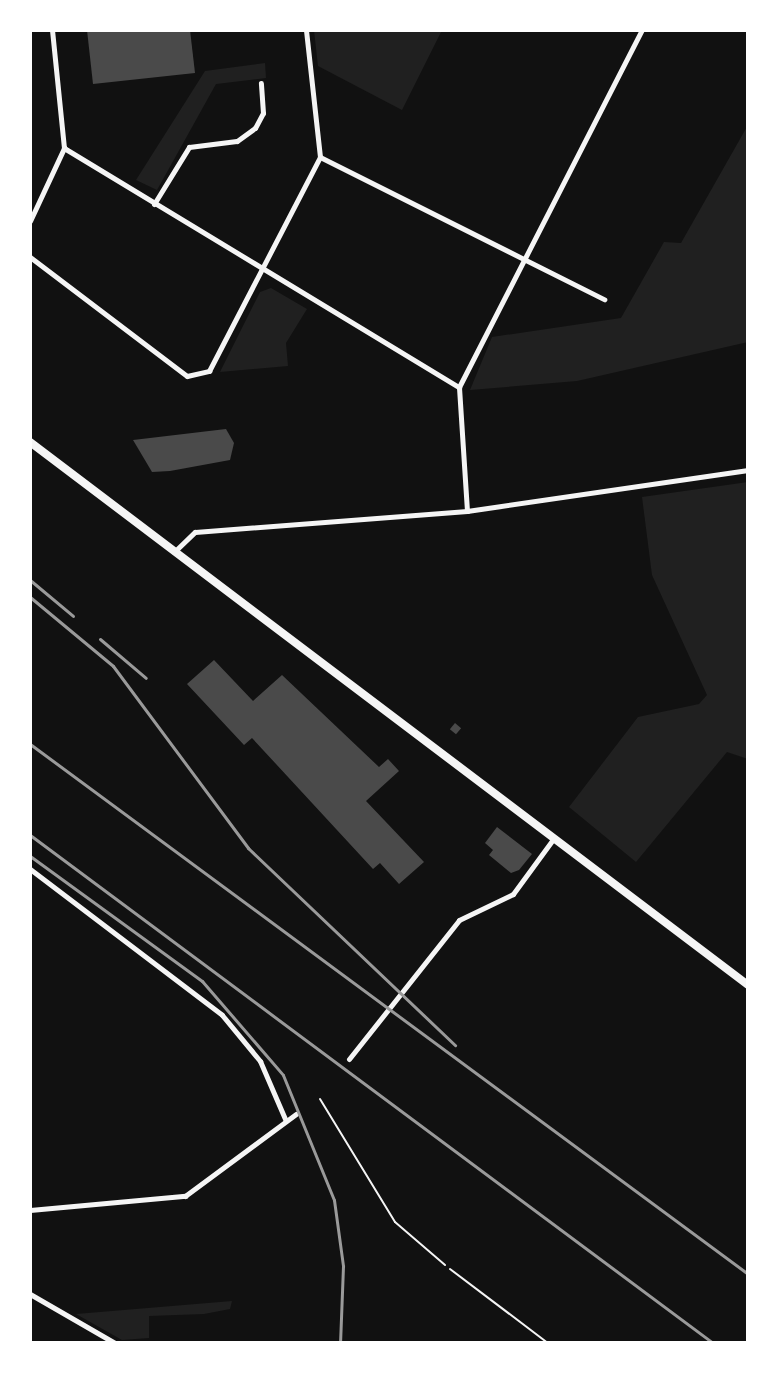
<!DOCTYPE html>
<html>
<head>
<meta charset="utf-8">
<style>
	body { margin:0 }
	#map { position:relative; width:778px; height:1373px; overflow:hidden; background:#111; font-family:"Exo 2",sans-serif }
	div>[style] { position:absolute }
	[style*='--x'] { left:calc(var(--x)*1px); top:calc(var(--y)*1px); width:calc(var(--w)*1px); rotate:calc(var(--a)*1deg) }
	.green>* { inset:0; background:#202020 }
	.building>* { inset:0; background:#4a4a4a; transform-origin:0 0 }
	.path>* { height:2px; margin:-1px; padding:0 1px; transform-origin:1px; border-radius:1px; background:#f5f5f5 }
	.service>* { height:2px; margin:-1px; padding:0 1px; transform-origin:1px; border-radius:1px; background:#f5f5f5 }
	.minor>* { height:5px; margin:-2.5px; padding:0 2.5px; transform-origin:2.5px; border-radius:2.5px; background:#f5f5f5 }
	.primary>* { height:8px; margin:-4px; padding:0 4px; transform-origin:4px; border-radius:4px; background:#f5f5f5 }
	.rail>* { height:3px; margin:-1.5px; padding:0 1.5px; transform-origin:1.5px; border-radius:1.5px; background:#9a9a9a }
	span { translate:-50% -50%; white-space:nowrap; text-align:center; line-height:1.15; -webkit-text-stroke:8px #fff; paint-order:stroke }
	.frame { position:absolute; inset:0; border:32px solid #fff; pointer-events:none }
</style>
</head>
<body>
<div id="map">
	<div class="green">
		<i style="clip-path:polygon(314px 30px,442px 30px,402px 110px,318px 66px)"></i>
		<i style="clip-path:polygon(265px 63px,266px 78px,216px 84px,157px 190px,136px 180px,205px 71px)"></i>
		<i style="clip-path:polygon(748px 125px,748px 342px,577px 381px,470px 390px,492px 337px,621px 318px,664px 242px,681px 243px)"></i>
		<i style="clip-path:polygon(271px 288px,307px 309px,286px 343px,288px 366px,220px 372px,260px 292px)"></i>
		<i style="clip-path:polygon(748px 482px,748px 759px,727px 752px,636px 862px,569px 807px,638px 717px,699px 704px,707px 695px,652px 575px,642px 497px)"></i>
		<i style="clip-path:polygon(232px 1301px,230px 1309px,204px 1314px,149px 1316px,149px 1338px,122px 1340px,76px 1314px)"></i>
	</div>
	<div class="building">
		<i style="clip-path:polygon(87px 30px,190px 30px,195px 73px,93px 84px)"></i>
		<i style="clip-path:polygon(226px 429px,234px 443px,230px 460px,170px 471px,152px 472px,133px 440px)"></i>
		<i style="clip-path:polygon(214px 660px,253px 701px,282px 675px,379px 767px,388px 759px,399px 771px,366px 801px,424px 862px,399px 884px,380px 863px,373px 869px,252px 738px,244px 745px,187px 684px)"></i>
		<i style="left:455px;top:723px;width:8px;height:8px;rotate:40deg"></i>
		<i style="clip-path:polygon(497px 827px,532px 854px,519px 870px,511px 873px,489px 855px,493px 850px,485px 843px)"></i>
	</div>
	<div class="path">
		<i style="--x:450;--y:1269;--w:123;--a:37.1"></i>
	</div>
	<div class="service">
		<i style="--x:320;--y:1099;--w:144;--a:58.6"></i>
		<i style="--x:395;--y:1222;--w:66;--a:40.7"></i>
	</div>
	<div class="minor">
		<i style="--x:64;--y:148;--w:462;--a:31.2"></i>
		<i style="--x:320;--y:157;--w:318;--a:26.6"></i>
		<i style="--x:154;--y:204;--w:67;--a:-58.4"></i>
		<i style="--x:189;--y:147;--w:48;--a:-7.1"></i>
		<i style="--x:237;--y:141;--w:22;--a:-36"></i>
		<i style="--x:255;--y:128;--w:17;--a:-62"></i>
		<i style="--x:263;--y:113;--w:30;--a:-94"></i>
		<i style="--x:30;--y:221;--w:81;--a:-65"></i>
		<i style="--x:64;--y:148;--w:119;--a:-95.8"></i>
		<i style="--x:30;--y:257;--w:197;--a:37.2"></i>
		<i style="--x:187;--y:376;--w:23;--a:-13"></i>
		<i style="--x:209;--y:371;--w:241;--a:-62.6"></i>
		<i style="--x:320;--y:157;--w:128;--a:-96.3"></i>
		<i style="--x:467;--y:511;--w:124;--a:-93.7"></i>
		<i style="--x:459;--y:387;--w:401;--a:-62.9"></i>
		<i style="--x:174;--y:552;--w:29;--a:-44"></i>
		<i style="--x:195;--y:532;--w:273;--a:-4.4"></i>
		<i style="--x:467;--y:511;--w:284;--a:-8.3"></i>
		<i style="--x:30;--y:869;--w:241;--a:37.2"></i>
		<i style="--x:222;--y:1015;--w:60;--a:50.4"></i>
		<i style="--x:260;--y:1061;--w:65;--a:66.6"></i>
		<i style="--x:349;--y:1059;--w:177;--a:-51.6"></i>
		<i style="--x:459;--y:920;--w:60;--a:-25.7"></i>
		<i style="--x:513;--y:894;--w:69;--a:-53.8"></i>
		<i style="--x:30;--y:1210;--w:156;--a:-5.2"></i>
		<i style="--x:185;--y:1196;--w:138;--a:-36.5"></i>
		<i style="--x:30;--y:1294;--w:98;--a:30"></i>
	</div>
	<div class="primary">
		<i style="--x:30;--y:442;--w:900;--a:37.1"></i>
	</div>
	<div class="rail">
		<i style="--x:30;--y:580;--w:56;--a:39.9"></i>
		<i style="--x:30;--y:597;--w:108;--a:39.7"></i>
		<i style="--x:113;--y:666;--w:227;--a:53.4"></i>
		<i style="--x:248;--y:848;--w:286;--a:43.6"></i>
		<i style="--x:100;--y:639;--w:60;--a:40.3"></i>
		<i style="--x:30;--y:744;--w:892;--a:36.43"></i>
		<i style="--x:30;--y:835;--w:851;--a:36.64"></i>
		<i style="--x:30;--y:856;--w:213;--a:36"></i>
		<i style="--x:202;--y:981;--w:124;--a:49.2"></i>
		<i style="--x:283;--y:1075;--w:135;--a:67.8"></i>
		<i style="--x:334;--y:1200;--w:67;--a:82.2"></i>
		<i style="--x:343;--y:1266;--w:77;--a:92.2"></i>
	</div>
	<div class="frame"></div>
</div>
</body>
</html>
